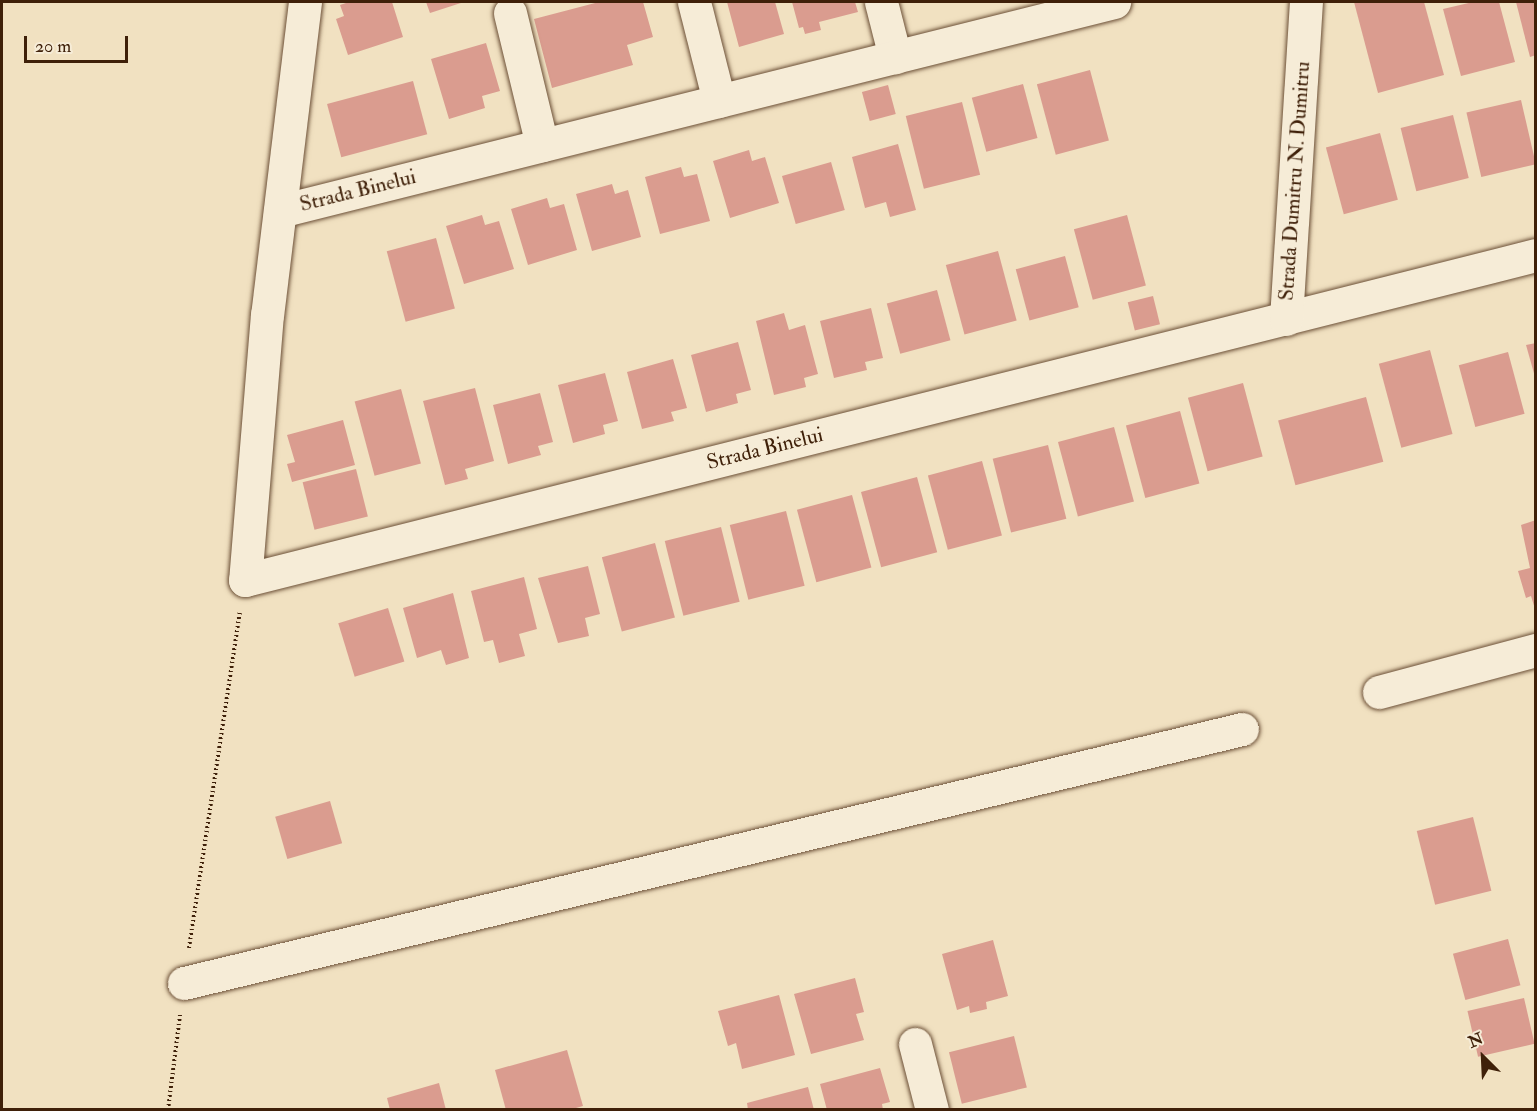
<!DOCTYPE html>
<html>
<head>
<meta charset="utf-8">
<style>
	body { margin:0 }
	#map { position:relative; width:1537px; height:1111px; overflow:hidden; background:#f1e1c1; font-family:"IM FELL Double Pica",serif }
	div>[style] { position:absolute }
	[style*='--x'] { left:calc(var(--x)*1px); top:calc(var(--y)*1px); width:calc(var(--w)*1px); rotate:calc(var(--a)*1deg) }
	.building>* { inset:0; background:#da9c8f; transform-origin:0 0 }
	.path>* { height:4px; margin-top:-2px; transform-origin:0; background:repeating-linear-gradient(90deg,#3f2009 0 1.5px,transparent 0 4.5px) }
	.roads { filter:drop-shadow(0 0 2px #6c5037) drop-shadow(0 0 2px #6c5037) }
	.minor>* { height:33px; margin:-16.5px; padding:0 16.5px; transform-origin:16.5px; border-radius:16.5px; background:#f6ecd7 }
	span { translate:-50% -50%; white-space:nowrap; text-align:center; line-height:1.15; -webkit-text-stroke:5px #f6ecd7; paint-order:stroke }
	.street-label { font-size:21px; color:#3f2009 }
	.frame { position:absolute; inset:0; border:3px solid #3f2009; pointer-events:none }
	.north { position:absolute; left:1453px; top:1027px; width:60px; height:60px; -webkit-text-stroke:4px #f6ecd7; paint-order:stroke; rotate:336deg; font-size:16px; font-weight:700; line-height:24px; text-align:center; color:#3f2009 }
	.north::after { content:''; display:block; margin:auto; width:21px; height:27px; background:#3f2009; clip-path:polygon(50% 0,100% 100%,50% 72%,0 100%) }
	.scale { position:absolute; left:24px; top:36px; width:104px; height:27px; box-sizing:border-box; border:3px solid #3f2009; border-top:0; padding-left:8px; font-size:18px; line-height:21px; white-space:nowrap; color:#3f2009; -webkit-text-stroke:4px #f6ecd7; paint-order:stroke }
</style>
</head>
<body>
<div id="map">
	<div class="building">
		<i style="clip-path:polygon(349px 2px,392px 2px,403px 37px,348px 55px,336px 19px,344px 16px,340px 5px)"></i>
		<i style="clip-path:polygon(426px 2px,464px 2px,430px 13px)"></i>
		<i style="clip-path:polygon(599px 2px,643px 2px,653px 37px,627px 45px,633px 65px,552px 88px,534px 19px)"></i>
		<i style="clip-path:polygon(727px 2px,775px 2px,784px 34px,739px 47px)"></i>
		<i style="clip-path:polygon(792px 2px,855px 2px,858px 12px,819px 22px,821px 30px,805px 34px,803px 27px,799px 28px)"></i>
		<i style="clip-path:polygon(1354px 2px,1424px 2px,1444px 75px,1378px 93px)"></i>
		<i style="clip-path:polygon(1473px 2px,1499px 2px,1515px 62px,1461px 76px,1443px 9px)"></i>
		<i style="clip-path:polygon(1516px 2px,1536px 2px,1536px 55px,1530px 57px)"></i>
		<i style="clip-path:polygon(486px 43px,500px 91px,482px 96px,485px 108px,449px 119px,431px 59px)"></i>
		<i style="left:1090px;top:70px;width:73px;height:55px;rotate:75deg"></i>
		<i style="left:413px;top:81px;width:55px;height:89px;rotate:75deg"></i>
		<i style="left:1023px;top:84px;width:56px;height:53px;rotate:75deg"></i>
		<i style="left:888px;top:85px;width:30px;height:27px;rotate:75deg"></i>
		<i style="left:1521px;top:100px;width:66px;height:56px;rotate:77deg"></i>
		<i style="left:962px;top:102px;width:75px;height:58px;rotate:76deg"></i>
		<i style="left:1453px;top:115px;width:65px;height:54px;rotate:76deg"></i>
		<i style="left:1380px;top:133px;width:69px;height:56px;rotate:75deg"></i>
		<i style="clip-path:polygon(898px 144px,916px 210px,890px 217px,886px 202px,865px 208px,852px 157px)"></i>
		<i style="clip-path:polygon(749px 150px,752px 161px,765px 157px,779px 203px,730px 218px,713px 161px)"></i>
		<i style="left:831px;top:162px;width:50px;height:51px;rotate:74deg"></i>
		<i style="clip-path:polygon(681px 167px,684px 177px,697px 174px,710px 221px,660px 234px,645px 177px)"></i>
		<i style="clip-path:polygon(612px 184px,615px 194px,628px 190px,641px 237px,592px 251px,576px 194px)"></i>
		<i style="clip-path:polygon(547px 198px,550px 208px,564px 204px,577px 250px,528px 265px,511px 209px)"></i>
		<i style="clip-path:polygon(482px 215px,485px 225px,499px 221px,514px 269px,464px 284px,446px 226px)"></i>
		<i style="left:1127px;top:215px;width:73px;height:55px;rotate:75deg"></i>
		<i style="left:436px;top:238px;width:73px;height:51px;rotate:75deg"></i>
		<i style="left:998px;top:251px;width:72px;height:54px;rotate:75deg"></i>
		<i style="left:1065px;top:256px;width:53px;height:51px;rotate:75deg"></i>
		<i style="left:937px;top:290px;width:52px;height:52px;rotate:75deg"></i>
		<i style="left:1153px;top:296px;width:29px;height:26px;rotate:76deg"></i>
		<i style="clip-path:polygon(871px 308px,883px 358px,865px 362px,867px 370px,834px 378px,820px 321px)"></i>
		<i style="clip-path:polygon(784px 313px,789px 330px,805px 325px,818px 374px,804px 378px,806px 387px,774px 395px,756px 321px)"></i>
		<i style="clip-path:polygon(738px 342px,751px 390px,736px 394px,738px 403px,706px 412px,691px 355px)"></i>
		<i style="clip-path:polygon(1536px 343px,1536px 377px,1535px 377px,1526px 345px)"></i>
		<i style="left:1430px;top:350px;width:87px;height:53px;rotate:75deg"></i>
		<i style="left:1508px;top:352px;width:64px;height:51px;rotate:75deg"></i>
		<i style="clip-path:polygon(673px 359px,687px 408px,671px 412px,674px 421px,642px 429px,627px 372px)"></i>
		<i style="clip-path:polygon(605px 373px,618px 421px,603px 425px,605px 434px,573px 443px,558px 385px)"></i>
		<i style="left:1243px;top:383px;width:76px;height:57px;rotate:75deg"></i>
		<i style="clip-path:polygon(475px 388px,494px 461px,465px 469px,468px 479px,445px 485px,423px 401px)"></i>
		<i style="left:401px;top:389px;width:77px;height:48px;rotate:75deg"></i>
		<i style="clip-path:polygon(540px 393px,553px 442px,538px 446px,541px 455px,508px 464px,493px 405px)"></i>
		<i style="left:1366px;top:397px;width:67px;height:91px;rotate:75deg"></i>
		<i style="left:1180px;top:411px;width:75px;height:56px;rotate:75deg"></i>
		<i style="clip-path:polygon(343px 420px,355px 465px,292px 482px,287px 464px,295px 462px,287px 435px)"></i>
		<i style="left:1114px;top:427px;width:77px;height:58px;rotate:75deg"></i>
		<i style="left:1048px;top:445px;width:76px;height:57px;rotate:76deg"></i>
		<i style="left:982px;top:461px;width:77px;height:56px;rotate:75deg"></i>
		<i style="left:356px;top:469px;width:49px;height:55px;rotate:76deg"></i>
		<i style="left:917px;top:477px;width:78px;height:58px;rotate:75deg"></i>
		<i style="left:852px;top:495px;width:75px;height:57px;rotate:75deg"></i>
		<i style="left:786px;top:511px;width:77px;height:58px;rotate:76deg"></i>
		<i style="clip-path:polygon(1536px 520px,1536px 609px,1535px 609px,1531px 596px,1526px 598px,1518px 571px,1530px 568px,1521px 525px)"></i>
		<i style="left:721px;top:527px;width:77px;height:58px;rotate:76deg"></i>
		<i style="left:655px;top:543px;width:77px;height:55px;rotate:75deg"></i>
		<i style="clip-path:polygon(588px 566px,600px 614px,585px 618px,589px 636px,558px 643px,538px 578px)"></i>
		<i style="clip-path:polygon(524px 577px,537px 629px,519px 634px,525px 656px,499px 663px,493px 640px,484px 642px,471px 591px)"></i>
		<i style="clip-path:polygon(453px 593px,469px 658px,446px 665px,441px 650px,417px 658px,403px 608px)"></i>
		<i style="left:388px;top:608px;width:56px;height:52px;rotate:73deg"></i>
		<i style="left:330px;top:801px;width:44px;height:57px;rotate:74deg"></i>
		<i style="left:1473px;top:817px;width:76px;height:58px;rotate:76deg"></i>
		<i style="left:1508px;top:939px;width:48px;height:57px;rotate:75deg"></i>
		<i style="clip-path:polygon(993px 940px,1008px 996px,986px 1002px,987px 1009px,970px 1013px,969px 1006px,957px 1010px,942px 954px)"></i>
		<i style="clip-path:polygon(855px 978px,864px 1012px,856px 1014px,864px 1040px,811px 1054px,794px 994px)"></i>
		<i style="clip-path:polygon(779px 995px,795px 1055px,742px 1069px,736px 1043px,728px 1046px,718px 1011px)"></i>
		<i style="left:1524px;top:998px;width:47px;height:58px;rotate:77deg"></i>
		<i style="left:1014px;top:1036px;width:53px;height:67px;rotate:76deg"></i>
		<i style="clip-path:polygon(567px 1050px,583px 1106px,569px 1110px,506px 1110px,495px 1070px)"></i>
		<i style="clip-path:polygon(880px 1068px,890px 1102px,882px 1104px,883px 1110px,827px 1110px,820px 1084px)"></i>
		<i style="clip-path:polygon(439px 1083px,446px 1110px,390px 1110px,387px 1098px)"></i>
		<i style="clip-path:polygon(808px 1087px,814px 1110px,748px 1110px,747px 1103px)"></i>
	</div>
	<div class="path">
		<i style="--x:189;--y:948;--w:341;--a:-81.4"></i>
		<i style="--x:168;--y:1110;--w:96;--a:-82.8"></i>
	</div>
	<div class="roads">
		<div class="minor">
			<i style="--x:305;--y:2;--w:314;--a:96.9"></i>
			<i style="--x:267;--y:314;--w:267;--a:94.7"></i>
			<i style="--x:245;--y:580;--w:1331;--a:-14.13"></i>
			<i style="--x:694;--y:2;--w:102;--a:75.8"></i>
			<i style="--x:881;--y:2;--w:57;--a:75.7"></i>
			<i style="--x:510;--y:13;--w:136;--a:76.4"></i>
			<i style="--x:280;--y:211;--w:860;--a:-14.07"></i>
			<i style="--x:1286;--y:319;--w:318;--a:-86.4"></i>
			<i style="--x:1379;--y:692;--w:163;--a:-15"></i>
			<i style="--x:184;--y:983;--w:1088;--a:-13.5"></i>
			<i style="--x:915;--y:1044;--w:68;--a:75.6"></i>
		</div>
	</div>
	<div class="street-label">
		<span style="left:1295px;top:181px;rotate:-86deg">Strada Dumitru N. Dumitru</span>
		<span style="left:358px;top:191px;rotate:-14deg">Strada Binelui</span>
		<span style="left:765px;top:449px;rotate:-14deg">Strada Binelui</span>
	</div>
	<div class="frame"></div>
	<div class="north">N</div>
	<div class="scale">20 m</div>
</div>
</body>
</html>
